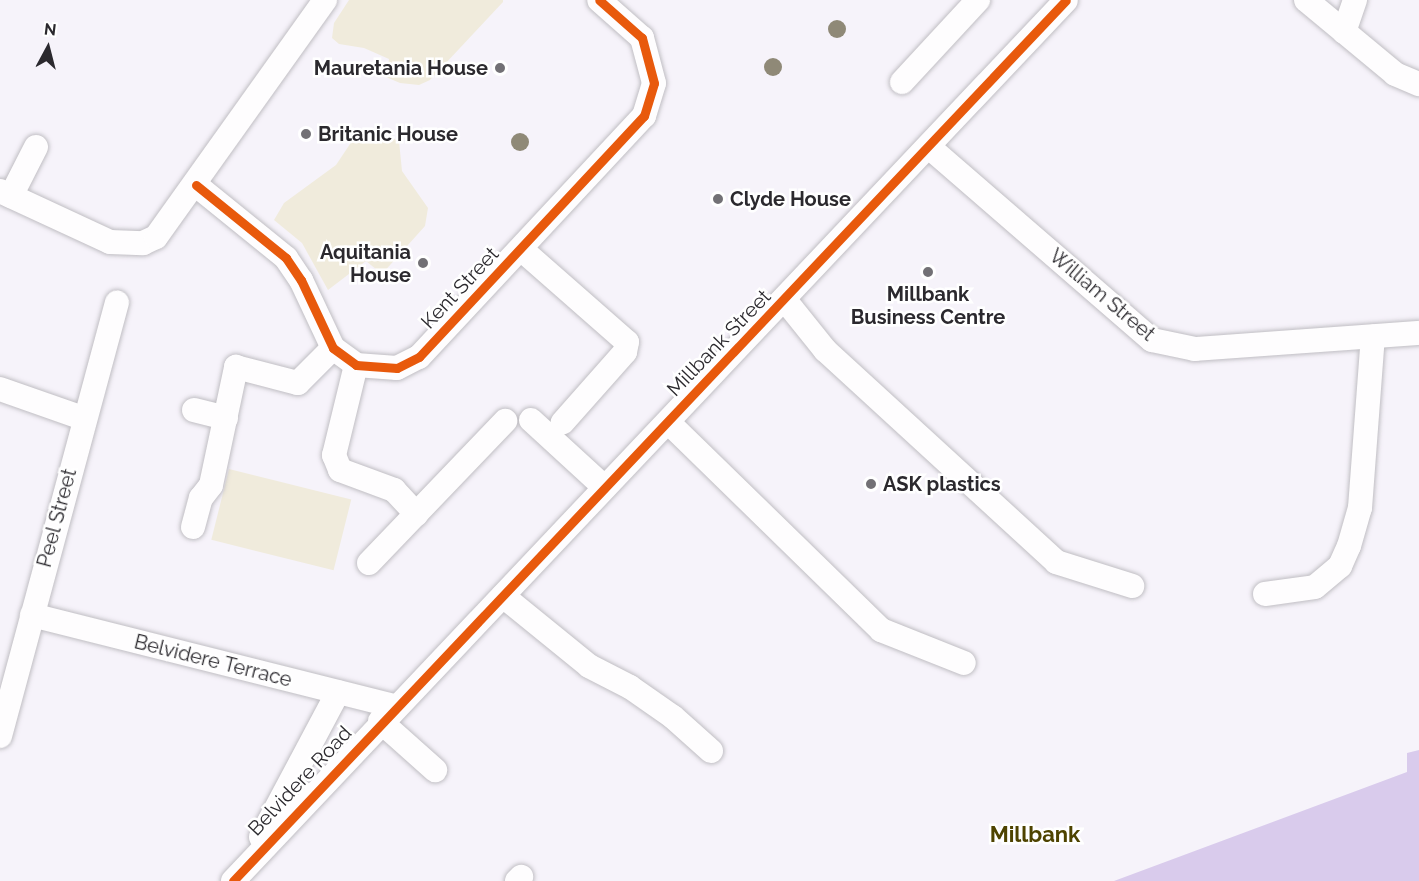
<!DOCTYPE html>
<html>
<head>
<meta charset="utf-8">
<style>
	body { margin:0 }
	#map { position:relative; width:1419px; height:881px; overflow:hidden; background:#f6f3fa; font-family:Raleway,sans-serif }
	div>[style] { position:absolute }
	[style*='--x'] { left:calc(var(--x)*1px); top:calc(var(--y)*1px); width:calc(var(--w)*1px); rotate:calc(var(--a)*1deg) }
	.green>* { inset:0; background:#f0ebdc; transform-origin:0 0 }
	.water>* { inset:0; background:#d9cbec }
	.roads { filter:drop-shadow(0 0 2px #c0bec3) drop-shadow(0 0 2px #c0bec3) }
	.minor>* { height:24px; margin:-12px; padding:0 12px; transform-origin:12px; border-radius:12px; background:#fefdfe }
	.cycleway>* { height:9px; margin:-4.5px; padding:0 4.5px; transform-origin:4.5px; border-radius:4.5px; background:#e8590c }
	.trees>* { width:18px; height:18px; margin:-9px; border-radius:50%; background:#8f8977 }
	.dots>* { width:16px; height:16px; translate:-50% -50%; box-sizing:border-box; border:3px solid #fff; border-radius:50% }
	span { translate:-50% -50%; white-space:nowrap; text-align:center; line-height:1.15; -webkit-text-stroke:5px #fff; paint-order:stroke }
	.poi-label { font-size:20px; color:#2b292e; font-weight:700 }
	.right { translate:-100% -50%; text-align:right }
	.left { translate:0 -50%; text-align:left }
	.street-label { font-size:20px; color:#2b292e }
	.quarter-label { font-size:22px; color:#4e4300; font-weight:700 }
	.north { position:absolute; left:18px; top:18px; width:60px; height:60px; -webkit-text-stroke:4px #fff; paint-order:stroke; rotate:7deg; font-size:16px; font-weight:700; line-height:24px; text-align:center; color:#2b292e }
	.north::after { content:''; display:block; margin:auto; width:21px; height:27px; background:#2b292e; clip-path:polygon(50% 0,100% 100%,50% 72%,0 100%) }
</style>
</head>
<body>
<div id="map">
	<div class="green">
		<i style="clip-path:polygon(349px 0,503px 0,503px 2px,430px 80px,419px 85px,400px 83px,386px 77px,389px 59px,364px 48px,339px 44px,332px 38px,334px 23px)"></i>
		<i style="clip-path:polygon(371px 129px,399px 141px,402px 171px,428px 208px,425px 226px,382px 274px,366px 261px,328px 290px,302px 243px,274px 220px,284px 203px,336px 165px,358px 132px)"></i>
		<i style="left:229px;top:469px;width:126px;height:73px;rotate:14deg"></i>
	</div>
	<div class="water">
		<i style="clip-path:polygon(1419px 750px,1419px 881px,1114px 881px,1407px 772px,1407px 753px)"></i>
	</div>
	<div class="roads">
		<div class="minor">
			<i style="--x:1306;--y:0;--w:116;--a:39.7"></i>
			<i style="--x:1395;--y:74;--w:26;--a:23"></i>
			<i style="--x:1344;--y:32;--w:34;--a:-71"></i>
			<i style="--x:902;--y:82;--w:112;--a:-47.2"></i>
			<i style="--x:929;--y:147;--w:295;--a:40.9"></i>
			<i style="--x:1152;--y:340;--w:44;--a:11.8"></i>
			<i style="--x:1195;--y:349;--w:225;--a:-4.1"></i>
			<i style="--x:196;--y:185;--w:116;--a:39"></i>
			<i style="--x:286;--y:258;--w:27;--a:56"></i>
			<i style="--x:301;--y:280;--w:75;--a:64.8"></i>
			<i style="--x:333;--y:348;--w:29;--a:36"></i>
			<i style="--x:356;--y:365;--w:41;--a:4.2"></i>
			<i style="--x:397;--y:368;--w:25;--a:-27"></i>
			<i style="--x:419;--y:357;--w:330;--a:-47"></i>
			<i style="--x:644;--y:116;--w:34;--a:-73"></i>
			<i style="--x:654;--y:83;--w:47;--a:-104.9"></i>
			<i style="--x:642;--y:38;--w:57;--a:-138.5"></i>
			<i style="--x:0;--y:191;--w:121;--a:24.9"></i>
			<i style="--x:110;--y:242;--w:33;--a:2"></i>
			<i style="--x:143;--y:243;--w:14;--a:-25"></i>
			<i style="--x:156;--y:237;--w:291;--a:-54.5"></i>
			<i style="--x:11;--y:196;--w:55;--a:-63"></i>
			<i style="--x:521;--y:249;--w:141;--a:41.3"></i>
			<i style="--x:627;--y:342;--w:10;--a:101"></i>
			<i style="--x:625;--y:352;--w:94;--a:131.5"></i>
			<i style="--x:785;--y:300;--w:64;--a:51.3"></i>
			<i style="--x:825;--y:350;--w:314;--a:42.5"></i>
			<i style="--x:1056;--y:562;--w:80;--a:17.5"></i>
			<i style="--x:356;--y:365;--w:93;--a:103.7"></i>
			<i style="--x:334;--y:455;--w:16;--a:68"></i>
			<i style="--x:340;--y:470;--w:58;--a:20.3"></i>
			<i style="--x:394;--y:490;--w:33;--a:47"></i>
			<i style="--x:0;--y:389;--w:88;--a:19.3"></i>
			<i style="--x:194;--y:410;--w:33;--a:14"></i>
			<i style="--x:531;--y:420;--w:99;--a:42.5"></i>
			<i style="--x:668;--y:422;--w:298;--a:44.3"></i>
			<i style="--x:881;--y:630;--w:89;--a:21.7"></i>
			<i style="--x:193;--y:527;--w:30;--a:-75"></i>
			<i style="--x:201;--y:498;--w:16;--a:-52"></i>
			<i style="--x:211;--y:485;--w:121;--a:-78"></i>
			<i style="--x:236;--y:367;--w:64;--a:14.5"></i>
			<i style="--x:298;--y:383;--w:49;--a:-45"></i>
			<i style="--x:369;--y:563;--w:197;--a:-46.2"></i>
			<i style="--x:1265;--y:594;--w:50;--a:-8"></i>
			<i style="--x:1315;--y:587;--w:33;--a:-40"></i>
			<i style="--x:1340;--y:566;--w:22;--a:-66"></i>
			<i style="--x:1349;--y:546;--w:40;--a:-74"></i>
			<i style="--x:1360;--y:508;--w:172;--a:-85.7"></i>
			<i style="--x:503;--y:596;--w:111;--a:39.1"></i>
			<i style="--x:589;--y:666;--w:46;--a:27.1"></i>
			<i style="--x:630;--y:687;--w:52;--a:34.9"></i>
			<i style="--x:673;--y:717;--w:51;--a:41.8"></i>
			<i style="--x:32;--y:615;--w:373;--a:14.1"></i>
			<i style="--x:380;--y:721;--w:74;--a:41.7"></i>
			<i style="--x:0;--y:736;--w:449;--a:-74.9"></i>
			<i style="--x:261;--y:837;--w:164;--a:-62"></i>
			<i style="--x:233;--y:881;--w:1212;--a:-46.6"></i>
			<i style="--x:517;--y:881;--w:6;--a:-45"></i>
		</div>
	</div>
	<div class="cycleway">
		<i style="--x:196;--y:185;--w:116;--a:39"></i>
		<i style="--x:286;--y:258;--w:27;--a:56"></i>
		<i style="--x:301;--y:280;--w:75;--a:64.8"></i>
		<i style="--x:333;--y:348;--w:29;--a:36"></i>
		<i style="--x:356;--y:365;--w:41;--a:4.2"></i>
		<i style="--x:397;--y:368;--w:25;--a:-27"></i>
		<i style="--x:419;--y:357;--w:330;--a:-47"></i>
		<i style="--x:644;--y:116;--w:34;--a:-73"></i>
		<i style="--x:654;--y:83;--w:47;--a:-104.9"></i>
		<i style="--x:642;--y:38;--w:57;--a:-138.5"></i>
		<i style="--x:233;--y:881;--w:1212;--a:-46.6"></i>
	</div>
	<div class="trees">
		<i style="left:837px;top:29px"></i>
		<i style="left:773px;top:67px"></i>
		<i style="left:520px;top:142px"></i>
	</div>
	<div class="dots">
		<i style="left:500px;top:68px;background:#727075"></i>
		<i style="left:306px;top:134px;background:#727075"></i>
		<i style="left:718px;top:199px;background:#727075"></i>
		<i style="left:423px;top:263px;background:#727075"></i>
		<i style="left:928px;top:272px;background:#727075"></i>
		<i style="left:871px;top:484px;background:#727075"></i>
	</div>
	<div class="poi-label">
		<span class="right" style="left:488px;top:68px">Mauretania House</span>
		<span class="left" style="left:318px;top:134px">Britanic House</span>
		<span class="left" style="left:730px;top:199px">Clyde House</span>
		<span class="right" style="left:411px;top:264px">Aquitania<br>House</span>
		<span style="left:928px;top:306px">Millbank<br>Business Centre</span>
		<span class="left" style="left:883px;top:484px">ASK plastics</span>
	</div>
	<div class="street-label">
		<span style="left:460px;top:288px;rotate:-47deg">Kent Street</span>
		<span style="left:1102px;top:295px;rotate:40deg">William Street</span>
		<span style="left:719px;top:343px;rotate:-46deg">Millbank Street</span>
		<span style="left:57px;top:518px;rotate:-75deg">Peel Street</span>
		<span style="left:213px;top:661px;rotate:14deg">Belvidere Terrace</span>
		<span style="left:300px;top:781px;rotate:-47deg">Belvidere Road</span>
	</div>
	<div class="quarter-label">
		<span style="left:1035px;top:835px">Millbank</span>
	</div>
	<div class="north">N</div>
</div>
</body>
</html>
